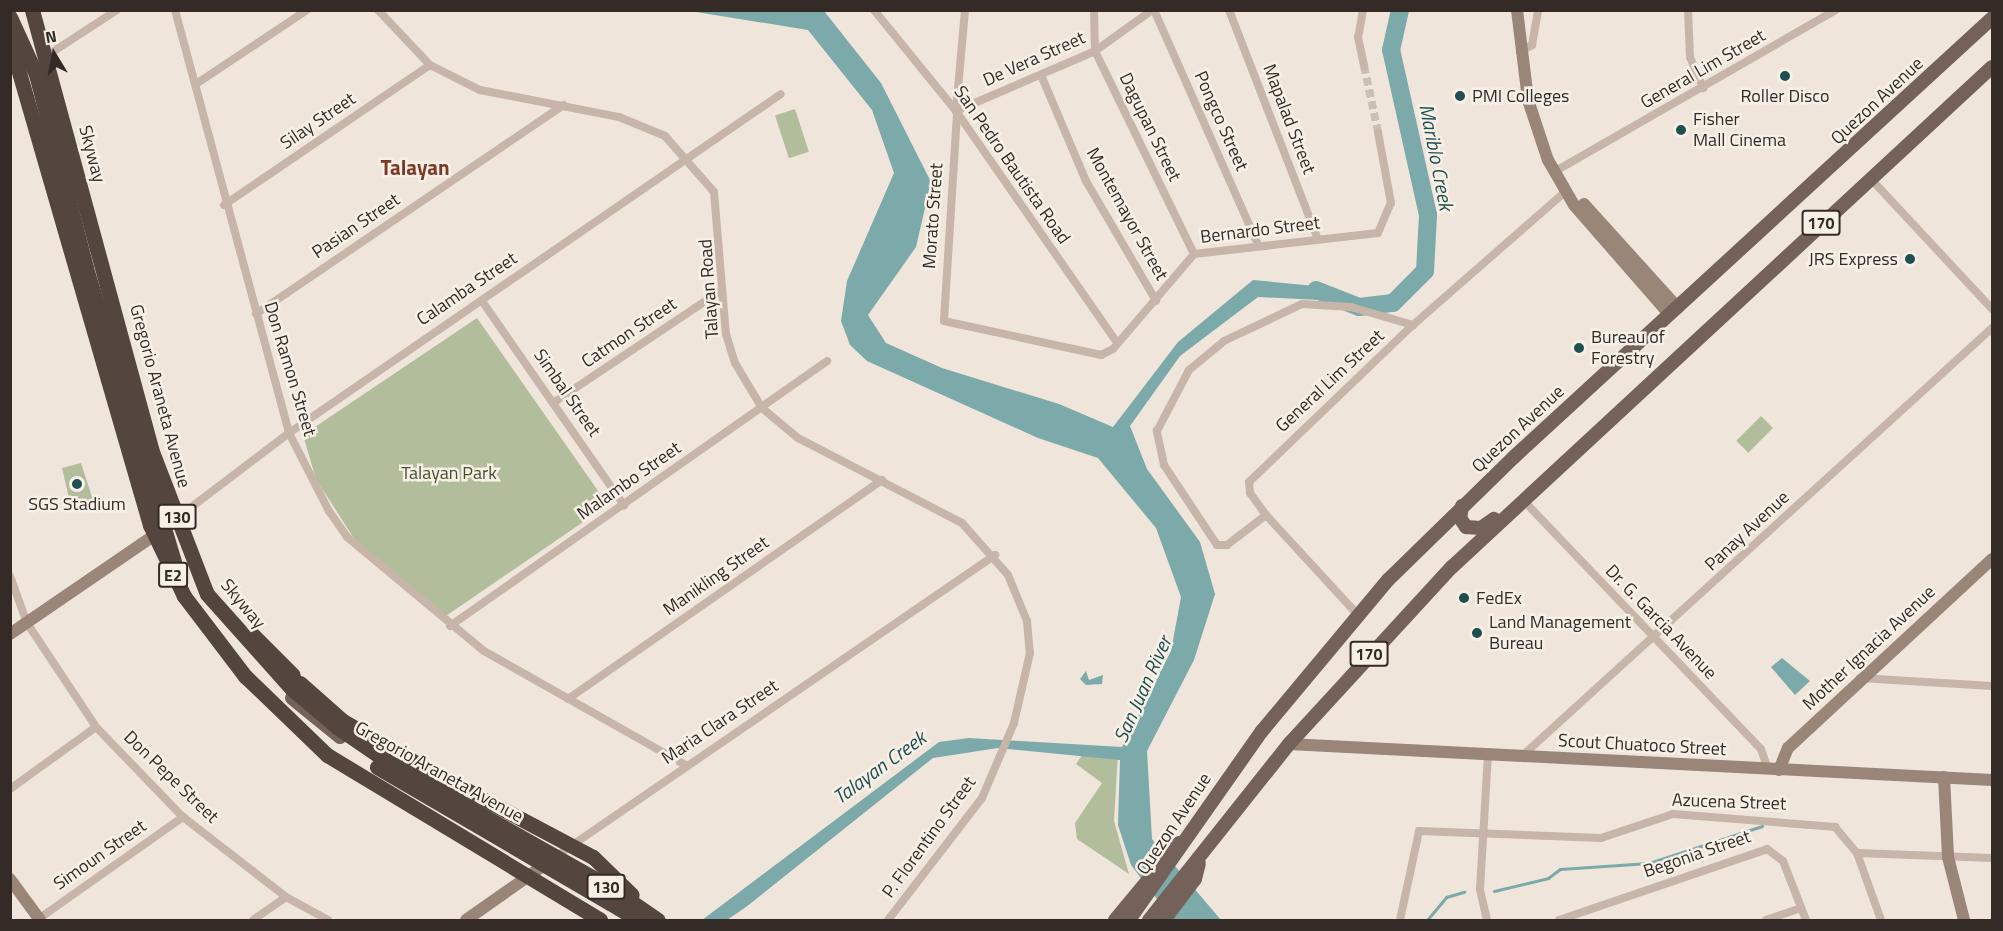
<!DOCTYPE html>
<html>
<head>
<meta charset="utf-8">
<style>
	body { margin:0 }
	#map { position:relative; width:2003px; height:931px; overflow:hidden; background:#efe5db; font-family:"Titillium Web",sans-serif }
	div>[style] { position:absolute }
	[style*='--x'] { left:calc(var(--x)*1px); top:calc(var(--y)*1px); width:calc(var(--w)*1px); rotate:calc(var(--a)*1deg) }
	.green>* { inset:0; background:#b2bd9c; transform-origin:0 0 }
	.water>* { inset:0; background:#7ca9aa }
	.stream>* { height:3px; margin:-1.5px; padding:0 1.5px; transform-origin:1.5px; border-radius:1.5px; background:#7ca9aa }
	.river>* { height:18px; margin:-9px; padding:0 9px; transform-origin:9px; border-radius:9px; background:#7ca9aa }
	.street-tunnel>* { height:8px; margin-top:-4px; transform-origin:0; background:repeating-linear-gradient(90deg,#cac0b7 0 8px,transparent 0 12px) }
	.street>* { height:8px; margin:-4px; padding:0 4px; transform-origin:4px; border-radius:4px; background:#c6b5a8 }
	.secondary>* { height:12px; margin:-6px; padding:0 6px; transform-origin:6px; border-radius:6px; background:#9a8579 }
	.primary>* { height:14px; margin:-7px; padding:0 7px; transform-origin:7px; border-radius:7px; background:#74625a }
	.highway>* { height:15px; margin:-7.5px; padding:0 7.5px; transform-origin:7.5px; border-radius:7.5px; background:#54453f }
	.highway-bridge>* { height:15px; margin:-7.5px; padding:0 7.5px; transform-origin:7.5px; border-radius:7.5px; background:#54453f }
	.dots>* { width:16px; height:16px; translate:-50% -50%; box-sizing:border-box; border:3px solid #f7f0e7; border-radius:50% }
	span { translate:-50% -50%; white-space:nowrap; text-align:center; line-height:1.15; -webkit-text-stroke:5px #f7f0e7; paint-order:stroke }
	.shield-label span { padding:2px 4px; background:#f7f0e7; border:2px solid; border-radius:4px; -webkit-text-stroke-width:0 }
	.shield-label { font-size:16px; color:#342b27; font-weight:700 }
	.street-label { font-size:18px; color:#342b27 }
	.poi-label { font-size:18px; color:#342b27 }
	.left { translate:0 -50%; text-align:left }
	.right { translate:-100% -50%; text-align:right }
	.park-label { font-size:18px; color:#44502d }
	.water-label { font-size:20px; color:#204f52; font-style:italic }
	.quarter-label { font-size:21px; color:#7c3a27; font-weight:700 }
	.frame { position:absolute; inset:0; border:12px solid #342b27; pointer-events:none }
	.north { position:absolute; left:24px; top:24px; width:60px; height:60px; -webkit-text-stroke:4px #f7f0e7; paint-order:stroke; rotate:350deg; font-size:16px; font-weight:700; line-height:24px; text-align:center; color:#342b27 }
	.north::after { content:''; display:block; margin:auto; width:21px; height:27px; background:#342b27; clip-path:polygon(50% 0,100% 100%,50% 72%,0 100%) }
</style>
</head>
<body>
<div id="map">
	<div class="green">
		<i style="left:795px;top:109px;width:45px;height:21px;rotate:72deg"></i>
		<i style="clip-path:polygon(477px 318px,608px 505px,443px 618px,353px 537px,316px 479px,303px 435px)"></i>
		<i style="left:1761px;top:416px;width:17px;height:35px;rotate:45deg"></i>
		<i style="clip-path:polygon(81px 463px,93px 500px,71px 506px,62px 468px)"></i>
		<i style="clip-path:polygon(1084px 752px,1118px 753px,1114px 821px,1129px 874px,1077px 839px,1075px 823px,1102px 783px,1076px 764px)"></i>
	</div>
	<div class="water">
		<i style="clip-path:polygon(690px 11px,824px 11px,881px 83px,931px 182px,916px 247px,868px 315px,886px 343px,942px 368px,1059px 404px,1113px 427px,1178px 342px,1253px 280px,1336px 288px,1339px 301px,1258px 297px,1180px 356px,1130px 426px,1147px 469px,1200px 542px,1215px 594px,1194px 660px,1147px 751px,1152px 839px,1221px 920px,1173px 920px,1131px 865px,1118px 825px,1120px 760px,998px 748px,933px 758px,746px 907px,727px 920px,702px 920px,939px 742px,969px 738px,1122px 747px,1171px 651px,1181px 597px,1156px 528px,1098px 458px,1038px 438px,867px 361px,850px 345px,841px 321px,847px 281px,894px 173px,872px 110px,808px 30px)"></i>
		<i style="clip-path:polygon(1782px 658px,1810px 681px,1795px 695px,1771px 667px)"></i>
		<i style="clip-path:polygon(1086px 671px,1089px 680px,1103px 675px,1102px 684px,1086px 685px,1080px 679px)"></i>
	</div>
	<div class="stream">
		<i style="--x:1494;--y:891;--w:56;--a:-13.5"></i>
		<i style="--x:1548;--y:878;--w:15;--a:-37"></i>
		<i style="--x:1560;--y:869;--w:89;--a:-3.9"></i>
		<i style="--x:1649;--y:863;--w:119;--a:-18.1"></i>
		<i style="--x:1427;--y:920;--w:30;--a:-50"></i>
		<i style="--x:1446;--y:897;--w:19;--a:-16"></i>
	</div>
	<div class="river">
		<i style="--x:1316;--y:290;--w:46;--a:21.6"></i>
		<i style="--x:1359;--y:307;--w:34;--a:-7"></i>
		<i style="--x:1393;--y:303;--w:45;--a:-45"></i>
		<i style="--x:1425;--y:271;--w:56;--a:-86.9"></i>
		<i style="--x:1428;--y:215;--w:169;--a:-102.6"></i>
		<i style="--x:1391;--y:50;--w:41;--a:-77.3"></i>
	</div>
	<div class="street-tunnel">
		<i style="--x:1364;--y:66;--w:67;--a:78"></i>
	</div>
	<div class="street">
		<i style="--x:175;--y:10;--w:438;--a:74.9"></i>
		<i style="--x:289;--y:433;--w:88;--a:62.9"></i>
		<i style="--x:329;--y:511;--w:32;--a:55"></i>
		<i style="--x:347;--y:537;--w:178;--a:39.8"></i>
		<i style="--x:484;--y:651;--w:233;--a:29.5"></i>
		<i style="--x:378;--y:10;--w:76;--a:46.6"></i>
		<i style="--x:430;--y:65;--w:56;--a:26.6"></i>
		<i style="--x:480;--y:90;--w:142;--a:11"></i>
		<i style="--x:619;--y:117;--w:50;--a:22.4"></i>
		<i style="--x:665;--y:136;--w:74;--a:48.8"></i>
		<i style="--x:714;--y:192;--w:143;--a:85.2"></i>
		<i style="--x:726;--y:334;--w:30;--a:73"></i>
		<i style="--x:735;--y:363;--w:52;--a:59"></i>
		<i style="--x:762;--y:408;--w:47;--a:39.8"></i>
		<i style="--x:798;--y:438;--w:185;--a:27.4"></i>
		<i style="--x:962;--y:523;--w:69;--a:48.5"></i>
		<i style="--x:1008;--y:575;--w:50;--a:67.6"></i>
		<i style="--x:1027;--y:621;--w:32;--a:85"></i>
		<i style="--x:1030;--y:653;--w:72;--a:102.9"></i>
		<i style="--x:1014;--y:723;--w:82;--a:113.1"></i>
		<i style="--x:982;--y:798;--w:154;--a:127.6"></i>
		<i style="--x:874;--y:10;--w:130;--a:50.9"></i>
		<i style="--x:956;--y:111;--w:282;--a:55.2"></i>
		<i style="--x:1094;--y:10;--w:41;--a:88.6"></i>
		<i style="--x:1095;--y:51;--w:226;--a:64"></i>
		<i style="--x:1154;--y:10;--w:257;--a:66.1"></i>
		<i style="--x:1229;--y:10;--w:246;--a:68.8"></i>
		<i style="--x:1363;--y:10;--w:27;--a:100"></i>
		<i style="--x:1358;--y:37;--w:30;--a:78"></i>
		<i style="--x:1688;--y:10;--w:47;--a:87.6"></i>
		<i style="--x:1690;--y:57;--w:34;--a:67"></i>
		<i style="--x:1520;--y:52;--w:14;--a:-30"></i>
		<i style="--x:1532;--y:45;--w:36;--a:-80"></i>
		<i style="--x:48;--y:55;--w:82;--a:-33.1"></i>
		<i style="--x:1041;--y:75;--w:115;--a:67"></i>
		<i style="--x:1086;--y:181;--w:139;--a:59.7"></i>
		<i style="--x:196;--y:84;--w:133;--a:-33.7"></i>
		<i style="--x:956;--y:111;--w:151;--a:-23.3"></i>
		<i style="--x:1095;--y:51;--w:70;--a:-35.7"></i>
		<i style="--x:956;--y:111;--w:101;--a:-84.9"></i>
		<i style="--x:957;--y:114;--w:207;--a:93.6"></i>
		<i style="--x:944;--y:321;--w:161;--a:12.2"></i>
		<i style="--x:1101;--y:355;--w:13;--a:-27"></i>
		<i style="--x:1113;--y:349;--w:125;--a:-49.5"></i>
		<i style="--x:1194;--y:254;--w:185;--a:-6.5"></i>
		<i style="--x:1378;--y:233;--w:33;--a:-67"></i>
		<i style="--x:1391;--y:203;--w:72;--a:-100.4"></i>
		<i style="--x:1554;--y:172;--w:325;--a:-29.9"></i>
		<i style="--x:1870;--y:178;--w:179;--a:47"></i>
		<i style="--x:224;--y:205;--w:249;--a:-34.2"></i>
		<i style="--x:482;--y:301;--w:249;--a:55.2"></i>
		<i style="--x:256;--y:314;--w:372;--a:-34.2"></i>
		<i style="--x:553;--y:403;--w:203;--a:-33.8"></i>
		<i style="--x:1523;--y:500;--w:344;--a:46.3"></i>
		<i style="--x:1761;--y:749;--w:21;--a:71"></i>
		<i style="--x:1266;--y:515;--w:49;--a:142.4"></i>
		<i style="--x:1227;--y:545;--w:10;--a:180"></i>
		<i style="--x:1217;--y:545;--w:96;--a:-123.5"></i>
		<i style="--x:1164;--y:465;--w:35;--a:-102"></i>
		<i style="--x:1157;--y:431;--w:69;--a:-62.3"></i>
		<i style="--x:1189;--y:370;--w:45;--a:-39.6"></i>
		<i style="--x:1224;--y:341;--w:86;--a:-25.4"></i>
		<i style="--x:1302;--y:304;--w:49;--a:3.5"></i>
		<i style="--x:1351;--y:307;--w:65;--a:16.2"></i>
		<i style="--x:177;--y:518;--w:141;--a:-37.2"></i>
		<i style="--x:289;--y:433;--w:597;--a:-34.57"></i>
		<i style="--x:10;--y:576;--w:50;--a:70.1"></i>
		<i style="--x:27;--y:623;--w:125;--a:56.4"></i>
		<i style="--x:96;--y:727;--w:125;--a:46"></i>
		<i style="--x:183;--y:817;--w:130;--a:37.8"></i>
		<i style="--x:286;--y:897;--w:48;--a:28.7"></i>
		<i style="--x:1358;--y:615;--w:136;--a:-132.6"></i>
		<i style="--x:1266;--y:515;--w:27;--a:-126"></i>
		<i style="--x:1250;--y:493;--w:11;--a:-95"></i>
		<i style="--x:1249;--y:482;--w:227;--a:-43.8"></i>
		<i style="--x:1413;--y:325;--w:205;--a:-41.2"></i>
		<i style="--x:450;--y:626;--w:461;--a:-35.1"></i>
		<i style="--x:1860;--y:678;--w:132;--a:3.5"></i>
		<i style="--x:568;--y:699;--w:383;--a:-34.9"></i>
		<i style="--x:1522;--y:756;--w:636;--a:-42.32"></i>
		<i style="--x:10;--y:789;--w:106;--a:-35.8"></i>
		<i style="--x:1857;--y:853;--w:135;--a:2.1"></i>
		<i style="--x:555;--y:857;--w:534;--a:-34.46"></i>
		<i style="--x:37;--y:920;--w:179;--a:-35.2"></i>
		<i style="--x:253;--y:920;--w:40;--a:-34.9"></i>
		<i style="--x:1400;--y:920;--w:91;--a:-77.9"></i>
		<i style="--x:1419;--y:831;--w:182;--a:2.2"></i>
		<i style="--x:1601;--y:838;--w:76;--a:-18.4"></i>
		<i style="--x:1673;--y:814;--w:163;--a:4.6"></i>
		<i style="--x:1835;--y:827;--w:34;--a:50"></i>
		<i style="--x:1857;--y:853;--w:71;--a:70.3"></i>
		<i style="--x:1487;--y:920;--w:32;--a:-103"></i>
		<i style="--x:1480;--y:889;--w:135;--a:-86.6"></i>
		<i style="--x:1559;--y:920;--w:220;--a:-18.8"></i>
		<i style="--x:1767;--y:849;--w:20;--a:37"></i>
		<i style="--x:1783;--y:861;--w:63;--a:68.7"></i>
		<i style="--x:1766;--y:920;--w:37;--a:-19"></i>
	</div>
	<div class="secondary">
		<i style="--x:1517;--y:10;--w:91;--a:83"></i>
		<i style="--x:1528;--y:100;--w:63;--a:71.6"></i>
		<i style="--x:1548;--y:160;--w:52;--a:60"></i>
		<i style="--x:1574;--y:205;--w:146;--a:48.9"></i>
		<i style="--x:1584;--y:204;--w:140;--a:47.9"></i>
		<i style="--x:10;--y:634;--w:170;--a:-34.4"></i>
		<i style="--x:1289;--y:744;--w:704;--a:2.93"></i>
		<i style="--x:1779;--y:770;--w:24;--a:-68"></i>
		<i style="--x:1788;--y:748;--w:278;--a:-42.8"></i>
		<i style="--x:1944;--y:777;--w:80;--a:87.1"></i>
		<i style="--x:1948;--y:857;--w:65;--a:75.7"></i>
		<i style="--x:10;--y:879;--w:51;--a:53.8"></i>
		<i style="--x:466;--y:920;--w:103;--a:-35.1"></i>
	</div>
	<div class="primary">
		<i style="--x:1462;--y:506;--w:12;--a:99"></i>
		<i style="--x:1460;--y:518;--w:11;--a:56"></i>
		<i style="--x:1466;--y:527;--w:15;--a:4"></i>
		<i style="--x:1481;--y:528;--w:16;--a:-35"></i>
		<i style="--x:292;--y:698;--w:62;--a:39.1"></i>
		<i style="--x:1115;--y:920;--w:100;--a:-50.3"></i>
		<i style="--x:1129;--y:920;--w:231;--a:-54.9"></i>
		<i style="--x:1262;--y:731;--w:197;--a:-50.2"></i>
		<i style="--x:1388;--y:580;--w:176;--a:-44.3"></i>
		<i style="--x:1514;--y:457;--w:649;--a:-42.56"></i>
		<i style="--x:1149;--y:920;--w:225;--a:-51.5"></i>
		<i style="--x:1289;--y:744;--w:241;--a:-47.4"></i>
		<i style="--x:1452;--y:567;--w:736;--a:-42.8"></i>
		<i style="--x:1164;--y:920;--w:51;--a:-52.9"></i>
		<i style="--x:1195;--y:879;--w:16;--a:-76"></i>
	</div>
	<div class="highway">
		<i style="--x:86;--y:268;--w:306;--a:73.3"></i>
		<i style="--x:251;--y:633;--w:59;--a:45"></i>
		<i style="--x:300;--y:683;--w:57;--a:41.5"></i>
		<i style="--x:343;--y:721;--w:84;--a:29.9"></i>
		<i style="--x:610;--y:903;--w:33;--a:31"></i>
	</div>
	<div class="highway-bridge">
		<i style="--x:32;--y:10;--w:455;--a:74.8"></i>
		<i style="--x:151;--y:449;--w:155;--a:68.9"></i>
		<i style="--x:207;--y:594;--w:127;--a:48.2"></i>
		<i style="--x:292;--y:689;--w:59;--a:40.2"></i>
		<i style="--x:337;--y:727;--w:62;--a:34.5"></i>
		<i style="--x:388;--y:762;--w:255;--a:29.4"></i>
		<i style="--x:610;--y:887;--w:58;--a:34.5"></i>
		<i style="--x:10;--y:17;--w:63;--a:65.5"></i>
		<i style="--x:36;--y:74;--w:200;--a:75.5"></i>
		<i style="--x:10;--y:41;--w:504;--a:73.87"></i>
		<i style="--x:150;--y:525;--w:79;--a:64.4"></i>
		<i style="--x:184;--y:596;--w:101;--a:52.7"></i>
		<i style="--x:245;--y:676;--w:114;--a:43.9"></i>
		<i style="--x:327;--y:755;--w:319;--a:31.1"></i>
		<i style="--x:416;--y:763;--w:200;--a:28"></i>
		<i style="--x:593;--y:857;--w:54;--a:44.3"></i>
		<i style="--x:377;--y:767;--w:270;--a:30.3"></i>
	</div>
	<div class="dots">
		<i style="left:1785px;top:76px;background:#204f52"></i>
		<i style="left:1460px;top:96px;background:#204f52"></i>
		<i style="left:1681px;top:130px;background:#204f52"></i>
		<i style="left:1910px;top:259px;background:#204f52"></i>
		<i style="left:1579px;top:348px;background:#204f52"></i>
		<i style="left:77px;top:484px;background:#204f52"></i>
		<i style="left:1464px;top:598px;background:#204f52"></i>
		<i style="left:1477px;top:633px;background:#204f52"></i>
	</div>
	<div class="shield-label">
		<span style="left:1821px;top:223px">170</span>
		<span style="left:177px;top:517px">130</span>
		<span style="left:173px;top:575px">E2</span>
		<span style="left:1369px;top:654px">170</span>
		<span style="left:606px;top:887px">130</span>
	</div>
	<div class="street-label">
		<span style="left:1034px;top:59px;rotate:-24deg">De Vera Street</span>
		<span style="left:1703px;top:69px;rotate:-30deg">General Lim Street</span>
		<span style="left:1877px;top:101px;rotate:-43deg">Quezon Avenue</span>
		<span style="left:1289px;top:119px;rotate:69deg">Mapalad Street</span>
		<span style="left:318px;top:121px;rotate:-34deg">Silay Street</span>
		<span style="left:1221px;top:121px;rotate:66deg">Pongco Street</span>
		<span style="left:1150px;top:127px;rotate:64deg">Dagupan Street</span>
		<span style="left:92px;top:154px;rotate:75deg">Skyway</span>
		<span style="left:1012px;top:165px;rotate:55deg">San Pedro Bautista Road</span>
		<span style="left:1127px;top:214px;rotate:61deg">Montemayor Street</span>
		<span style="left:933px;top:216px;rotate:-86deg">Morato Street</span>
		<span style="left:356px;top:226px;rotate:-34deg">Pasian Street</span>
		<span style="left:1260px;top:230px;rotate:-7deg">Bernardo Street</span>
		<span style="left:467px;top:289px;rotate:-34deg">Calamba Street</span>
		<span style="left:709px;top:289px;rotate:-94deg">Talayan Road</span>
		<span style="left:629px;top:333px;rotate:-34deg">Catmon Street</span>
		<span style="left:290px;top:369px;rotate:73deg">Don Ramon Street</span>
		<span style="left:1330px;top:381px;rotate:-43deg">General Lim Street</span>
		<span style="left:567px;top:393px;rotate:55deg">Simbal Street</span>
		<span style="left:160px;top:396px;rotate:75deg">Gregorio Araneta Avenue</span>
		<span style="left:1518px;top:429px;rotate:-43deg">Quezon Avenue</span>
		<span style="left:629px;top:481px;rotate:-35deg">Malambo Street</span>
		<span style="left:1747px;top:531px;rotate:-43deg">Panay Avenue</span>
		<span style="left:716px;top:576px;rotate:-35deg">Manikling Street</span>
		<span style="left:243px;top:604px;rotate:50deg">Skyway</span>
		<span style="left:1661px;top:622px;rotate:46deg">Dr. G. Garcia Avenue</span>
		<span style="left:1869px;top:648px;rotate:-43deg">Mother Ignacia Avenue</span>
		<span style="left:720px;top:722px;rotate:-34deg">Maria Clara Street</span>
		<span style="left:1642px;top:745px;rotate:3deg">Scout Chuatoco Street</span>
		<span style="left:439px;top:772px;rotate:29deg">Gregorio Araneta Avenue</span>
		<span style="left:171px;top:777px;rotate:44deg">Don Pepe Street</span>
		<span style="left:1729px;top:802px;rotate:2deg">Azucena Street</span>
		<span style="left:1174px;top:824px;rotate:-56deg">Quezon Avenue</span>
		<span style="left:929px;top:837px;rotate:-54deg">P. Florentino Street</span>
		<span style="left:1697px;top:854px;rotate:-19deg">Begonia Street</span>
		<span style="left:100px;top:855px;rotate:-35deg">Simoun Street</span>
	</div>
	<div class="poi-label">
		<span class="left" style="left:1472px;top:96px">PMI Colleges</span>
		<span style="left:1785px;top:96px">Roller Disco</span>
		<span class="left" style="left:1693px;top:130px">Fisher<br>Mall Cinema</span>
		<span class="right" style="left:1898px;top:259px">JRS Express</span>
		<span class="left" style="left:1591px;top:348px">Bureau of<br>Forestry</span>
		<span style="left:77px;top:504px">SGS Stadium</span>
		<span class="left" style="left:1476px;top:598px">FedEx</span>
		<span class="left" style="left:1489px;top:633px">Land Management<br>Bureau</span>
	</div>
	<div class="park-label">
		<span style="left:449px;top:473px">Talayan Park</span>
	</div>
	<div class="water-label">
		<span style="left:1437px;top:157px;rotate:79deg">Mariblo Creek</span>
		<span style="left:1142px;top:689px;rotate:-66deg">San Juan River</span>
		<span style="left:879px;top:767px;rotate:-36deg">Talayan Creek</span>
	</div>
	<div class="quarter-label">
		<span style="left:415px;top:167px">Talayan</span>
	</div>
	<div class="frame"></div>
	<div class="north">N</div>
</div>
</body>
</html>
